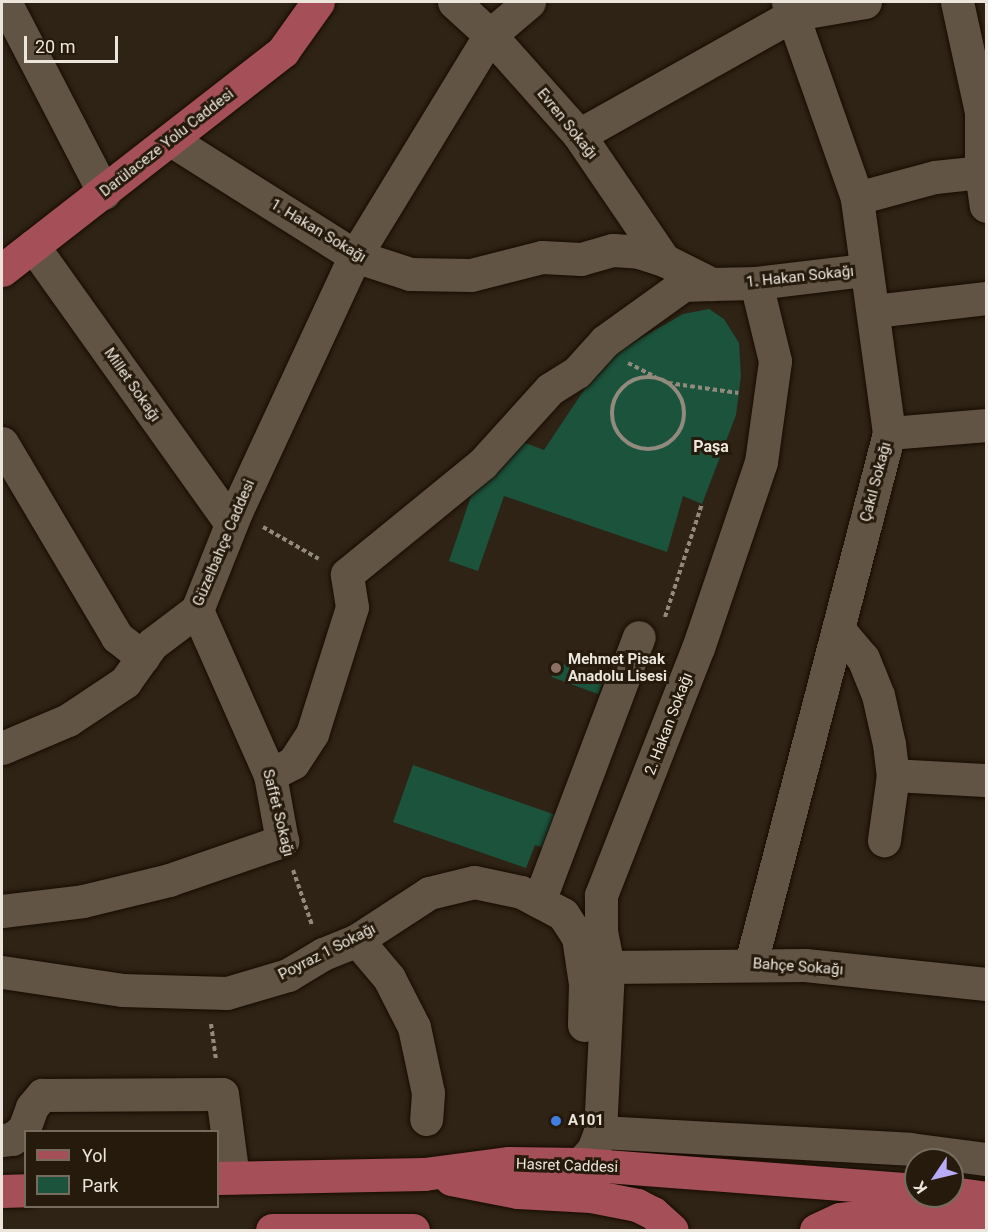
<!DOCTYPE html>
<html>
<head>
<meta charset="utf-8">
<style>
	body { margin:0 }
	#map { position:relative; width:988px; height:1232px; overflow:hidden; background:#2f2315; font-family:Roboto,sans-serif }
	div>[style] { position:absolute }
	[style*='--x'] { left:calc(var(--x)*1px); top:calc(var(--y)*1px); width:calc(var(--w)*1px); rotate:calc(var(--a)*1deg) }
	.green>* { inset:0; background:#1b533d; transform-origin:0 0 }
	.path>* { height:4px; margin-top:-2px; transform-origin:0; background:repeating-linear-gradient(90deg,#938a7e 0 4.5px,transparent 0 7.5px) }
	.path>.ring { margin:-2px; padding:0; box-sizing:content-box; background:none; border:4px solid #938a7e; border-radius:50% }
	.roads { filter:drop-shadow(0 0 2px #160c02) drop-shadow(0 0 2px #160c02) }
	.minor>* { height:33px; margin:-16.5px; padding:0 16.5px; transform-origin:16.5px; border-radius:16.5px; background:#625445 }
	.major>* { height:33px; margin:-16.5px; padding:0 16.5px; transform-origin:16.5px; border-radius:16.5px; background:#a55059 }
	.dots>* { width:16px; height:16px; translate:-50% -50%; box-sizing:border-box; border:3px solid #251a0c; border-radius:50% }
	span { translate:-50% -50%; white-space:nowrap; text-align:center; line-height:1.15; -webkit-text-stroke:6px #251a0c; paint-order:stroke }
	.street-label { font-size:15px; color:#ece5db }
	.poi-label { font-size:15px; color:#ece5db; font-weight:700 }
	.left { translate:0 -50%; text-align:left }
	.neighbourhood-label { font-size:16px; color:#ece5db; font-weight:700 }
	.frame { position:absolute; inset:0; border:3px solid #ece5db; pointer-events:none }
	.legend { position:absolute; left:24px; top:1130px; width:195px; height:78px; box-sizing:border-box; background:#251a0c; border:2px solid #756b5f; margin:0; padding:8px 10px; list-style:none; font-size:18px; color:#ece5db }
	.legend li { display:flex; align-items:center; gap:12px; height:30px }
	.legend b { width:30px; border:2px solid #756b5f }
	.north { position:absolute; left:904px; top:1148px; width:60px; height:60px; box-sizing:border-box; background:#251a0c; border:2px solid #756b5f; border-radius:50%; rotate:235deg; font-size:16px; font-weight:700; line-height:24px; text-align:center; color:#ece5db }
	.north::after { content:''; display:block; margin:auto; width:21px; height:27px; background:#b8abf7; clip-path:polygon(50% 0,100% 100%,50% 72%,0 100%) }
	.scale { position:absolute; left:24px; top:36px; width:94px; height:27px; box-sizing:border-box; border:3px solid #ece5db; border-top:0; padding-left:8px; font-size:18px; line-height:21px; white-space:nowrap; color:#ece5db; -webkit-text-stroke:4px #251a0c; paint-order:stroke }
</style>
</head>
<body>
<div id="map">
	<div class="green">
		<i style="clip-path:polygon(709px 309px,724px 319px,739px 343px,741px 376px,736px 415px,702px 504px,683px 496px,667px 552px,504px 496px,478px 571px,449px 561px,482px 464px,509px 437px,544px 450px,598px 369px,624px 348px,683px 314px)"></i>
		<i style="left:557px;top:662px;width:50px;height:16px;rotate:20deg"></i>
		<i style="clip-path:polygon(413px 765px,567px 819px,553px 851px,535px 845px,526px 868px,393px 822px)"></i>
	</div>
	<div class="path">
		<i style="--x:628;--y:363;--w:31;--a:27"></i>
		<i class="ring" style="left:612px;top:377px;width:68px;height:68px"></i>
		<i style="--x:668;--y:383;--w:71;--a:8.1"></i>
		<i style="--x:263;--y:527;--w:64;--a:29.7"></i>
		<i style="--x:665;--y:617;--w:119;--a:-71.9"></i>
		<i style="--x:293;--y:870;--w:58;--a:70.9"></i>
		<i style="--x:211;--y:1024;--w:37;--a:82"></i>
	</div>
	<div class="roads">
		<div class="minor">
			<i style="--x:5;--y:2;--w:215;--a:62.6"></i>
			<i style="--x:454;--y:2;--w:49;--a:42.5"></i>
			<i style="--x:490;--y:35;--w:134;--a:48.3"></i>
			<i style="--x:579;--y:135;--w:151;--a:55.8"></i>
			<i style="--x:579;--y:135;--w:248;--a:-29.3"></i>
			<i style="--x:795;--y:14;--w:71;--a:-9.7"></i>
			<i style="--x:171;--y:140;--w:218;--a:32.2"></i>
			<i style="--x:355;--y:256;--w:58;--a:18.1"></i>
			<i style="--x:410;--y:274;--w:61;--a:0.9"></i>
			<i style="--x:471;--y:275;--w:73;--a:-14.2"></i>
			<i style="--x:542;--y:257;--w:39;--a:3"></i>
			<i style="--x:581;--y:259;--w:33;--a:-16"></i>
			<i style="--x:613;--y:250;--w:26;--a:4"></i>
			<i style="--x:639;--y:252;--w:26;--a:18"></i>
			<i style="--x:664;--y:260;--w:54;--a:26.6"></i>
			<i style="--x:712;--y:284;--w:44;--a:-1.3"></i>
			<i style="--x:756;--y:283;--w:110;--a:-6.8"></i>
			<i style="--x:981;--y:172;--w:34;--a:82"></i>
			<i style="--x:857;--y:198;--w:81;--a:-15.1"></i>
			<i style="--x:935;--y:177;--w:46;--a:-6.2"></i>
			<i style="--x:981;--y:172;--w:60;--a:-90"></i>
			<i style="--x:981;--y:112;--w:113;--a:-102.3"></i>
			<i style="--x:33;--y:246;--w:341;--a:54.5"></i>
			<i style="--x:874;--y:311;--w:113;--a:-6.6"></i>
			<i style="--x:889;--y:433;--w:97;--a:-4.7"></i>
			<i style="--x:2;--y:443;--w:226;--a:59.3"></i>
			<i style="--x:117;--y:637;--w:33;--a:38"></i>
			<i style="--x:840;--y:631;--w:35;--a:50"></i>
			<i style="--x:863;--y:658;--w:40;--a:68"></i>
			<i style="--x:878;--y:695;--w:50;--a:77.3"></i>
			<i style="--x:889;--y:744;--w:31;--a:83"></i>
			<i style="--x:893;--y:775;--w:66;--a:97.9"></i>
			<i style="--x:2;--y:748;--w:72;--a:-23"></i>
			<i style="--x:68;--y:720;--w:69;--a:-33.7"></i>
			<i style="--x:125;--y:682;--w:47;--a:-54.6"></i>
			<i style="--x:152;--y:644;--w:56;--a:-37.1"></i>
			<i style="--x:197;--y:610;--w:105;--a:-68.3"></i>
			<i style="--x:236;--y:512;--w:282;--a:-65.1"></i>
			<i style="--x:355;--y:256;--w:259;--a:-58.6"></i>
			<i style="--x:490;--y:35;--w:51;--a:-40.2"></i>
			<i style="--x:270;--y:775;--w:26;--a:-28"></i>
			<i style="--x:293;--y:763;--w:35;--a:-57"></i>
			<i style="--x:312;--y:734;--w:133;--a:-72.5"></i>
			<i style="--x:352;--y:607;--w:33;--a:-99"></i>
			<i style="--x:347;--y:574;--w:174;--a:-39.2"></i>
			<i style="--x:482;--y:464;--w:101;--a:-47.8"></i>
			<i style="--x:550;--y:389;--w:32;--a:-32"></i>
			<i style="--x:577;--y:372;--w:42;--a:-47.9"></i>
			<i style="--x:605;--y:341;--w:96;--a:-35.7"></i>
			<i style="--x:683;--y:285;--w:29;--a:-2"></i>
			<i style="--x:893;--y:775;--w:93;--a:3.1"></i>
			<i style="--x:539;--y:901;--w:282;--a:-69.3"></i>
			<i style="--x:2;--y:911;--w:82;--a:-7"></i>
			<i style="--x:83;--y:901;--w:89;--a:-13.7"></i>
			<i style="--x:169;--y:880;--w:120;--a:-19"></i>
			<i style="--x:282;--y:841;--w:67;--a:-100.3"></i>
			<i style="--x:270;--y:775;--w:180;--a:-113.9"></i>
			<i style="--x:357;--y:940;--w:50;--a:49.9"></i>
			<i style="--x:389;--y:978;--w:55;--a:63"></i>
			<i style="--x:414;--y:1027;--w:67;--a:78"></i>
			<i style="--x:428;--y:1093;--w:26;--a:94"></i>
			<i style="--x:751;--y:963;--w:548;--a:-75.41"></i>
			<i style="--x:889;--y:433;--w:237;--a:-97.8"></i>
			<i style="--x:857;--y:198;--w:208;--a:-109.4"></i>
			<i style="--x:608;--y:967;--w:197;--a:-0.6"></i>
			<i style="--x:805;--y:965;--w:182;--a:6"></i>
			<i style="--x:2;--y:972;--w:121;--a:8.5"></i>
			<i style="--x:122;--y:990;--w:105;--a:1.6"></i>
			<i style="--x:227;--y:993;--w:64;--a:-16.4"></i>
			<i style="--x:288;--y:975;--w:41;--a:-31"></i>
			<i style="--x:323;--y:954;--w:37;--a:-22"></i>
			<i style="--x:357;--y:940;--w:86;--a:-33.1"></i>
			<i style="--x:429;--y:893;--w:46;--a:-13.7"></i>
			<i style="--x:474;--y:882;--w:48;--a:12"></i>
			<i style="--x:521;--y:892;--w:47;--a:27.6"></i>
			<i style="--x:563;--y:914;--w:27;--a:57"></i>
			<i style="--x:578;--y:937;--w:48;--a:81.5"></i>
			<i style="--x:585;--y:984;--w:41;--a:91.4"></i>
			<i style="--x:600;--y:1132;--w:310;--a:3.1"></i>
			<i style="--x:910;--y:1149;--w:77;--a:7.5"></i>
			<i style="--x:2;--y:1140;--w:10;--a:-6"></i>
			<i style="--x:12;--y:1139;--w:16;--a:-40"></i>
			<i style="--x:24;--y:1129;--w:23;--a:-70"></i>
			<i style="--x:32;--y:1107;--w:16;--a:-50"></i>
			<i style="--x:42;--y:1095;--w:180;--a:-0.3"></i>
			<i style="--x:222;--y:1094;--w:84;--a:82.5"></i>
			<i style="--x:580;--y:1164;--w:19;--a:-47"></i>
			<i style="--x:593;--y:1150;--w:19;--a:-69"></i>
			<i style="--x:600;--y:1132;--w:165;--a:-87.2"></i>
			<i style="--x:608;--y:967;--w:36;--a:-101"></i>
			<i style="--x:601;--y:932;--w:37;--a:-90"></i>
			<i style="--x:601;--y:895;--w:265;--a:-68.6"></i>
			<i style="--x:698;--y:648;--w:196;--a:-71.3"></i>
			<i style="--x:761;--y:462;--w:102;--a:-82.1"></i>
			<i style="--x:775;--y:361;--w:80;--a:-103.7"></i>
		</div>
		<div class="major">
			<i style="--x:2;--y:270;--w:356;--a:-37.9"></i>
			<i style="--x:283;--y:51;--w:60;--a:-54.5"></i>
			<i style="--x:218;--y:1178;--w:206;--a:-1.1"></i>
			<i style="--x:424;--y:1174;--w:86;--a:-7.4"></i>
			<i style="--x:509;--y:1163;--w:71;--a:0.8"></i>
			<i style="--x:580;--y:1164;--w:337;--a:4.4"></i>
			<i style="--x:451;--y:1179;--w:68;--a:11"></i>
			<i style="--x:518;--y:1192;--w:73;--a:3.1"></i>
			<i style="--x:591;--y:1196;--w:47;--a:11.1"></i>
			<i style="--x:637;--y:1205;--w:18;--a:27"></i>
			<i style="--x:653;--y:1213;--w:25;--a:42"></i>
			<i style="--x:2;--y:1191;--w:24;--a:-2"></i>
			<i style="--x:952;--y:1193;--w:34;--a:8"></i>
			<i style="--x:272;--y:1230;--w:141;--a:0"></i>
			<i style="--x:816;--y:1230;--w:26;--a:-25"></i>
			<i style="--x:840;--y:1219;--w:27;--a:-6"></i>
			<i style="--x:867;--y:1216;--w:119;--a:3.4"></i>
		</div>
	</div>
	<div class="dots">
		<i style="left:556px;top:668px;background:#8d6e63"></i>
		<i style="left:556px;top:1121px;background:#3f7fe0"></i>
	</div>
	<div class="street-label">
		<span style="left:567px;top:124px;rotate:51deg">Evren Sokağı</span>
		<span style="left:167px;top:143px;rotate:-38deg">Darülaceze Yolu Caddesi</span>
		<span style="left:318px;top:231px;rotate:31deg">1. Hakan Sokağı</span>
		<span style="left:800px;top:277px;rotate:-6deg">1. Hakan Sokağı</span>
		<span style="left:132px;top:385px;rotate:55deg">Millet Sokağı</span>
		<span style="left:876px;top:482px;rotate:-75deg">Çakıl Sokağı</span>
		<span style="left:224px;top:543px;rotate:-67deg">Güzelbahçe Caddesi</span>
		<span style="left:669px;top:724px;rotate:-69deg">2. Hakan Sokağı</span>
		<span style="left:278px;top:813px;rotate:76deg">Saffet Sokağı</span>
		<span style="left:327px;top:952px;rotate:-27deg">Poyraz 1 Sokağı</span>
		<span style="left:798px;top:967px;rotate:4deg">Bahçe Sokağı</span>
		<span style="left:567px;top:1166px;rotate:2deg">Hasret Caddesi</span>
	</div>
	<div class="poi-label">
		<span class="left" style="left:568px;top:668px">Mehmet Pisak<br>Anadolu Lisesi</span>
		<span class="left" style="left:568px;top:1121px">A101</span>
	</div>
	<div class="neighbourhood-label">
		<span style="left:711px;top:447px">Paşa</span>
	</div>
	<div class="frame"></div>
	<ul class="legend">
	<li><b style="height:8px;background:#a55059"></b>Yol</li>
	<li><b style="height:16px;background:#1b533d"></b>Park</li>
	</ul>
	<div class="north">K</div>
	<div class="scale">20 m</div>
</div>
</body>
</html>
